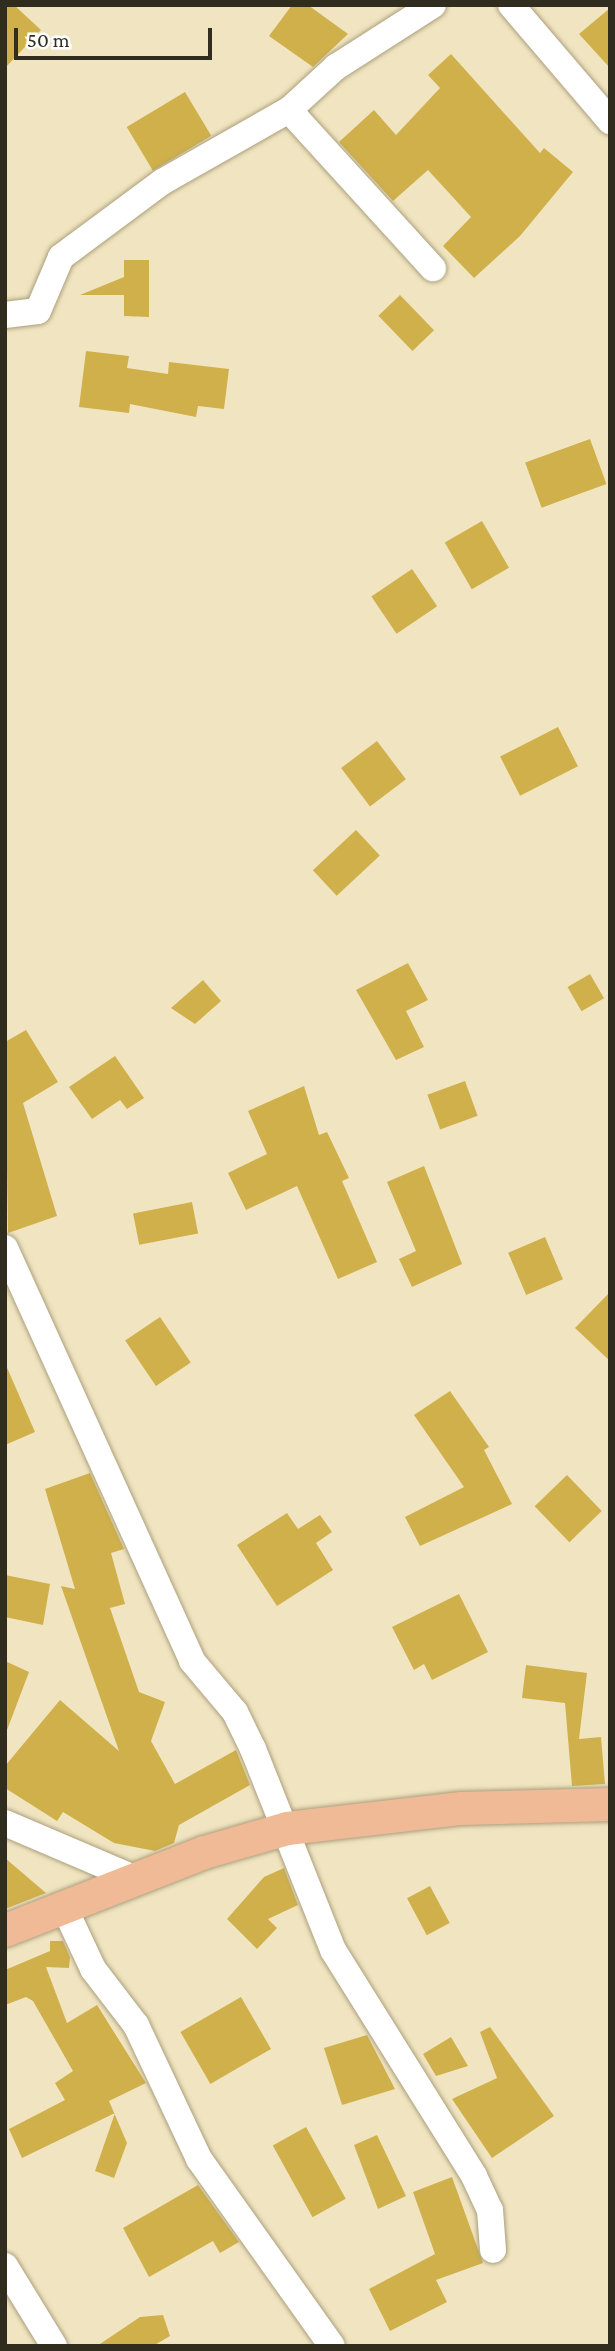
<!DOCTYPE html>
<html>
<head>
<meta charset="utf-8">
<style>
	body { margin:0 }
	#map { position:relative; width:615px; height:2351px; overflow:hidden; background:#f1e5c1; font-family:"Crimson Pro",serif }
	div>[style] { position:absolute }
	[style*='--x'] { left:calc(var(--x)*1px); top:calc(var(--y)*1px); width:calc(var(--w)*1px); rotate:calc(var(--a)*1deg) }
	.building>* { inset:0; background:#d0b04b; transform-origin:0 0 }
	.roads { filter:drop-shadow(0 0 2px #ab9f7d) drop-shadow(0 0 2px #ab9f7d) }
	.minor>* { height:26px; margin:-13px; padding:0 13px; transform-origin:13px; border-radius:13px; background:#fff }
	.major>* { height:33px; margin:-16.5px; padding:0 16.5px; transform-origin:16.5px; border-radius:16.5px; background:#f1ba96 }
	span { translate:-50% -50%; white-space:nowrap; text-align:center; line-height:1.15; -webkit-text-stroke:7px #fff; paint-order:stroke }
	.frame { position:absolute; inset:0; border:7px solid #302c1e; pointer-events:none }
	.scale { position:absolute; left:14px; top:28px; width:198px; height:32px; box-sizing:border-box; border:4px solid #302c1e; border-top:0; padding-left:9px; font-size:21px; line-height:24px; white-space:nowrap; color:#302c1e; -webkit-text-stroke:5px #fff; paint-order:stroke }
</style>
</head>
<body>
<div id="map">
	<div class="building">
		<i style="clip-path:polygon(5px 5px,14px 5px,41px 30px,5px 68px)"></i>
		<i style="clip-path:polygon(292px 5px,308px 5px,348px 34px,313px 67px,269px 36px)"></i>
		<i style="clip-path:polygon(610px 8px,610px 68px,579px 34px)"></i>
		<i style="clip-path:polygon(451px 54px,540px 153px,544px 148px,573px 172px,520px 236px,474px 278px,443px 246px,471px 217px,428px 170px,393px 201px,339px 142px,374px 110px,396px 135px,440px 88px,428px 75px)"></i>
		<i style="left:185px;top:92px;width:51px;height:68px;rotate:59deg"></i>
		<i style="clip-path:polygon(124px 260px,149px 260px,149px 317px,124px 316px,124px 295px,80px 295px,124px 277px)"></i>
		<i style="left:400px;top:295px;width:49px;height:30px;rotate:46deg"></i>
		<i style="clip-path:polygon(86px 351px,129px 356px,127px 368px,168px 374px,169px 362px,229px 369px,224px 409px,198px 406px,196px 417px,130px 404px,129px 413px,79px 407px)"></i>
		<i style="left:590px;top:439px;width:48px;height:69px;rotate:70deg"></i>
		<i style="left:482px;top:521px;width:54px;height:43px;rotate:60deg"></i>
		<i style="left:412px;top:569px;width:45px;height:49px;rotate:56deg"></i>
		<i style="left:558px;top:727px;width:44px;height:65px;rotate:63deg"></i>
		<i style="left:377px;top:741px;width:48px;height:45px;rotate:53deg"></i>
		<i style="left:356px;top:830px;width:35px;height:59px;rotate:47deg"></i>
		<i style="clip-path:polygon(408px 963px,428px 1000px,406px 1011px,424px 1047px,396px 1060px,356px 990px)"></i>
		<i style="left:590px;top:974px;width:28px;height:26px;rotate:60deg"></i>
		<i style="clip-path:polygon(203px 980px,221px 1001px,195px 1024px,171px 1008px)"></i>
		<i style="clip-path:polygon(26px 1030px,58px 1082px,23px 1103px,57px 1216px,8px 1233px,5px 1042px)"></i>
		<i style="clip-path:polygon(115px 1056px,144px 1098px,127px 1109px,120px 1100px,92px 1119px,69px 1087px)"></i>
		<i style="left:465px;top:1081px;width:37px;height:40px;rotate:70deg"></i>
		<i style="clip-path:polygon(304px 1086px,319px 1135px,327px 1132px,349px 1178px,342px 1181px,377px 1262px,338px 1279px,297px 1186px,246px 1210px,228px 1173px,267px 1154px,248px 1111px)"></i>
		<i style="clip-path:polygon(424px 1166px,462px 1264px,412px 1287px,399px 1259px,416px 1251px,387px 1182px)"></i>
		<i style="left:192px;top:1202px;width:32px;height:60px;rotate:79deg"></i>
		<i style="left:545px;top:1237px;width:46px;height:40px;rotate:67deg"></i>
		<i style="clip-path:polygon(610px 1292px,610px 1361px,575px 1328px)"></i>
		<i style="left:160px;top:1317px;width:55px;height:42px;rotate:56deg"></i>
		<i style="clip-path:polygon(5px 1363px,35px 1432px,5px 1445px)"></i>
		<i style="clip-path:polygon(450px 1391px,489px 1447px,484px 1450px,512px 1504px,420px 1546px,405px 1517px,464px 1487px,414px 1415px)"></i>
		<i style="clip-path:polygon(90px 1473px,124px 1549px,111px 1553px,125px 1604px,110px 1608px,139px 1692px,165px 1702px,151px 1741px,175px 1784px,236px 1750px,250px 1785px,179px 1825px,174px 1843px,155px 1851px,114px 1843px,63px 1812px,57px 1821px,5px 1788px,5px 1766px,60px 1700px,119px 1751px,61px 1586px,75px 1589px,45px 1489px)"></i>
		<i style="left:567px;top:1475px;width:50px;height:45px;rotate:46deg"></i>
		<i style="clip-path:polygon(287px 1513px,298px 1529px,320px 1515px,332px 1532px,316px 1543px,333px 1570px,277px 1606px,237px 1545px)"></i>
		<i style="clip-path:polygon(5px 1575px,50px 1584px,43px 1625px,5px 1617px)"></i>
		<i style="clip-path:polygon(459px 1594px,488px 1652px,432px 1680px,424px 1664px,414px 1670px,392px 1627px)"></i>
		<i style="clip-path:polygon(5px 1661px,29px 1672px,7px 1730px,5px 1729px)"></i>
		<i style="clip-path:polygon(526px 1665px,587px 1673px,579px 1739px,601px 1737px,605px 1784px,572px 1786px,565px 1703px,522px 1698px)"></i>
		<i style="clip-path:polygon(5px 1858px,46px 1893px,5px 1909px)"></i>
		<i style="clip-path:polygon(284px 1868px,298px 1905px,268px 1919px,277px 1928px,257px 1949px,227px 1919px,264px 1877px)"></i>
		<i style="left:430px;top:1886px;width:42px;height:26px;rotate:62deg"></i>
		<i style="clip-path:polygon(50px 1941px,63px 1941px,70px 1957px,69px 1968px,46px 1967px,67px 2023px,97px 2005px,146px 2083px,109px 2101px,127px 2143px,114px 2178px,95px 2171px,115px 2113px,22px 2158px,9px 2129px,65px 2100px,55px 2083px,73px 2071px,33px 2001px,26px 1997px,5px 2005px,5px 1970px,50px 1951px)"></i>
		<i style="left:241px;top:1997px;width:60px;height:70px;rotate:60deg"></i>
		<i style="clip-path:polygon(490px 2027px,554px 2116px,492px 2158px,452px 2099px,497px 2078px,480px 2032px)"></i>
		<i style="clip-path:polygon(367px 2035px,395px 2089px,342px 2105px,324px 2048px)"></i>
		<i style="clip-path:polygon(451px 2037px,468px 2066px,436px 2076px,423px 2054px)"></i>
		<i style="left:306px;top:2127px;width:82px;height:38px;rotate:61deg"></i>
		<i style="clip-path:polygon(377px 2135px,406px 2196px,378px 2209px,354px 2145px)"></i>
		<i style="clip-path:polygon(452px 2177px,483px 2263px,436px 2280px,447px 2302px,390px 2331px,369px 2289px,435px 2254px,413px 2192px)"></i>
		<i style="clip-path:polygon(198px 2185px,239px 2242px,220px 2253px,213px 2241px,149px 2277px,123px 2228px)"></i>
		<i style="clip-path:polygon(163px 2315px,170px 2336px,153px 2346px,97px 2346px,140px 2317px)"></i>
	</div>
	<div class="roads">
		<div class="minor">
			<i style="--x:511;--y:5;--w:153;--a:49.5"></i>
			<i style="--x:289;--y:110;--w:214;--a:47.7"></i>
			<i style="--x:5;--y:315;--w:33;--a:-7"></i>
			<i style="--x:38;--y:311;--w:59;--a:-66.9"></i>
			<i style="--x:61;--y:257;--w:126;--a:-36.6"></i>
			<i style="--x:162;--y:182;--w:146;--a:-29.6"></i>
			<i style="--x:289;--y:110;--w:64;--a:-42.5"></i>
			<i style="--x:336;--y:67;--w:115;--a:-32.6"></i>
			<i style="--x:5;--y:1248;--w:453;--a:65.6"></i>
			<i style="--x:192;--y:1661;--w:67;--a:49.9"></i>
			<i style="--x:235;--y:1712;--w:41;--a:64.1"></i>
			<i style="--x:253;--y:1749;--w:216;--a:68.3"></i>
			<i style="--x:333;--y:1950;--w:266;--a:58"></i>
			<i style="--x:474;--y:2176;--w:38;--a:65"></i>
			<i style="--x:490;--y:2210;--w:40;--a:85.7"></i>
			<i style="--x:5;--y:1823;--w:140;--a:23.1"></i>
			<i style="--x:64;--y:1907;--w:68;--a:64.9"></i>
			<i style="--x:93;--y:1969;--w:71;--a:52.5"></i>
			<i style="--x:136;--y:2025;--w:148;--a:64.8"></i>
			<i style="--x:199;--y:2159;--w:229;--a:54.6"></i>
			<i style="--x:5;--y:2266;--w:94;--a:58.5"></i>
		</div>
		<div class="major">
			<i style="--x:5;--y:1930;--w:214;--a:-21.4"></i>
			<i style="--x:204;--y:1852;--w:86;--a:-16.1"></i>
			<i style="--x:287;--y:1828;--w:175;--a:-6.6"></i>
			<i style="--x:461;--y:1808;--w:149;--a:-1.5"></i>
		</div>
	</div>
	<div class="frame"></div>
	<div class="scale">50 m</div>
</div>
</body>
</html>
